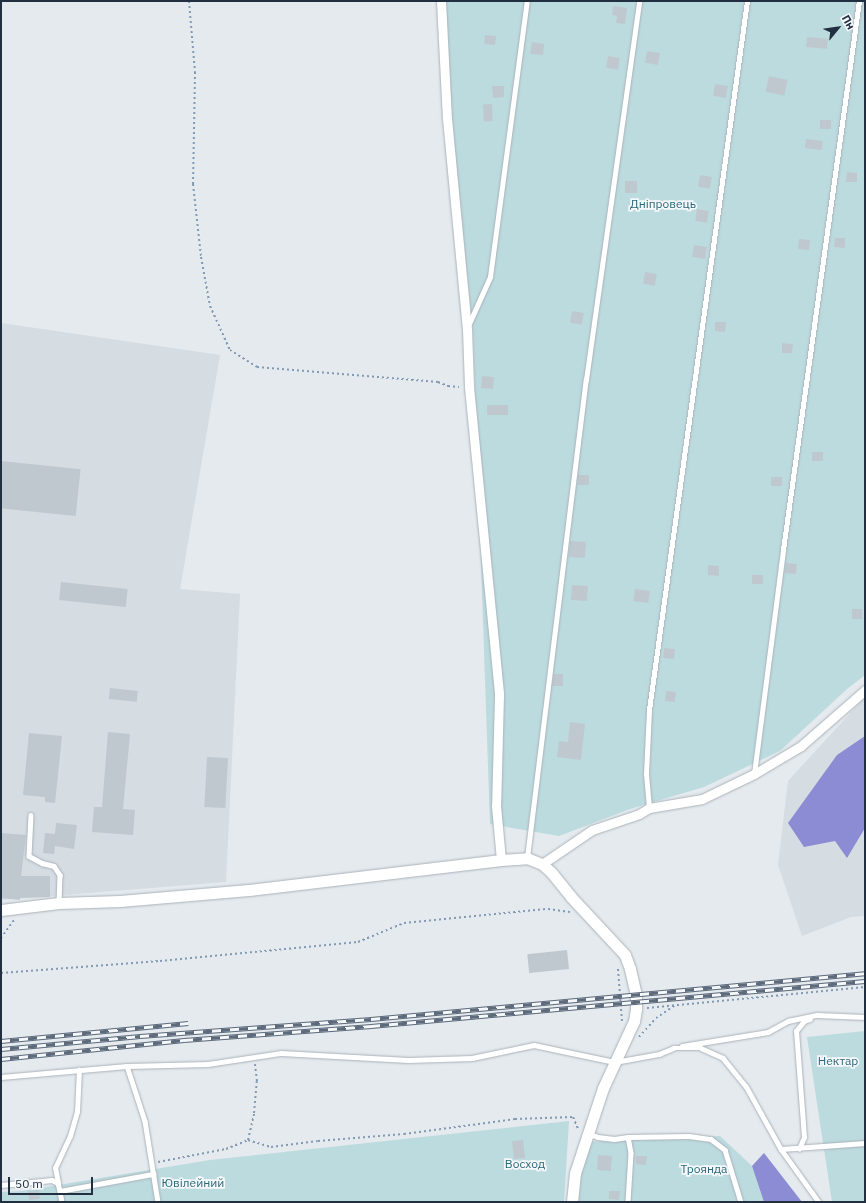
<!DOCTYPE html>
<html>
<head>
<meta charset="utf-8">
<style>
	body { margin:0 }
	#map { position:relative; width:866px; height:1203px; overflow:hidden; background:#e4eaee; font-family:"IBM Plex Sans",sans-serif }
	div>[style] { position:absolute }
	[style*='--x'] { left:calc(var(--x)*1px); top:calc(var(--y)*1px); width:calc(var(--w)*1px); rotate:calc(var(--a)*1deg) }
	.built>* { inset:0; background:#d5dce2 }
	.green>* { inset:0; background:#bcdbdf }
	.water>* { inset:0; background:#8b8cd3 }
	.building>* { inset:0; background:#bfc8cf; transform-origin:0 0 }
	.path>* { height:2px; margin-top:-1px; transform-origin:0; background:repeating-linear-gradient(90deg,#839ab2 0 2px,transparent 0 5px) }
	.roads { filter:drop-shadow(0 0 1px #aab2ba) drop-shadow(0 0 1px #aab2ba) }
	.service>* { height:4.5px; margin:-2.25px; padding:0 2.25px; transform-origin:2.25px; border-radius:2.25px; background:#fff }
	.minor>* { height:9px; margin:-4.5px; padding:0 4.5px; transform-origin:4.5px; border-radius:4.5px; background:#fff }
	.tertiary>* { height:11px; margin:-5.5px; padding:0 5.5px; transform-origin:5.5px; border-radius:5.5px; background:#fff }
	.rail>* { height:4.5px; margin-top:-2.25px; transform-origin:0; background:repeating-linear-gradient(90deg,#f4f8fa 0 9px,#5d6a7b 0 18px); box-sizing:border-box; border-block:1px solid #5d6a7b }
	span { translate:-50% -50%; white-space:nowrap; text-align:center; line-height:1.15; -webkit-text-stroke:3.5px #f4f8fa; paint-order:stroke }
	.park-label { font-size:12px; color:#2b6778 }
	.frame { position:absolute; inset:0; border:2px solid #222f40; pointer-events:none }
	.north { position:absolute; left:818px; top:8px; width:40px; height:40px; -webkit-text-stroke:3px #f4f8fa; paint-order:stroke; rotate:61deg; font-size:11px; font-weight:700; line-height:16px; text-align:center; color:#222f40 }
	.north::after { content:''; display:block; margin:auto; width:14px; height:18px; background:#222f40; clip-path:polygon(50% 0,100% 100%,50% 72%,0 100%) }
	.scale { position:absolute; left:8px; top:1177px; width:85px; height:18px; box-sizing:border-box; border:2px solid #222f40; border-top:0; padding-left:5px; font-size:12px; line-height:14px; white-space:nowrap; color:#222f40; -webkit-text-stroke:3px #f4f8fa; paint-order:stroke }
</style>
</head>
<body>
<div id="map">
	<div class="built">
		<i style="clip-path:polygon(1px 323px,220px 355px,180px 589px,240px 594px,226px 882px,1px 900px)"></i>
		<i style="clip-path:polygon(865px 697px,865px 916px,851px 917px,802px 936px,778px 865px,788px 781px)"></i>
	</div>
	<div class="green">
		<i style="clip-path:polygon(446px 1px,865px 1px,865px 675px,847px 689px,780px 751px,704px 787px,630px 809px,559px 836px,490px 824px,473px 333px,450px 105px)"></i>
		<i style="clip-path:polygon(865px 1031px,865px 1202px,832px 1202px,807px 1037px)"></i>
		<i style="clip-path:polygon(569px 1121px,564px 1202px,1px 1202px,1px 1192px,22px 1191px,210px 1160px)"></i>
		<i style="clip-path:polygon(720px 1136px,752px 1166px,764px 1202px,573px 1202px,582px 1142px)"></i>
	</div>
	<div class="water">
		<i style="clip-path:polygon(865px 736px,865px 828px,847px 858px,835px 841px,804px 847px,788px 823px,837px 755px)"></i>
		<i style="clip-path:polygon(764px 1153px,802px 1202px,764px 1202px,752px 1166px)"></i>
	</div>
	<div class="building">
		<i style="clip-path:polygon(613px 6px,627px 8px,625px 24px,616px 23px,617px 16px,612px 15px)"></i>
		<i style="left:485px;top:35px;width:11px;height:9px;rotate:5deg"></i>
		<i style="left:807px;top:37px;width:21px;height:10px;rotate:5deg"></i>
		<i style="clip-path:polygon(532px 42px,544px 44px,543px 55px,530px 54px)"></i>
		<i style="left:647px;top:51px;width:13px;height:12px;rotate:9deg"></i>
		<i style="left:608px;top:56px;width:12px;height:12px;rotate:9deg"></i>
		<i style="left:769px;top:76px;width:19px;height:16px;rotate:12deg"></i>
		<i style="left:715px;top:84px;width:13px;height:12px;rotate:9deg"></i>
		<i style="clip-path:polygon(492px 86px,504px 86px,504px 97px,493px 98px)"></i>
		<i style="left:492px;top:104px;width:17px;height:9px;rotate:87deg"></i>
		<i style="left:820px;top:120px;width:11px;height:9px"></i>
		<i style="left:806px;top:139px;width:17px;height:9px;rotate:7deg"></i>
		<i style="clip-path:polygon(847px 172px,857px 173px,857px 182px,846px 182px)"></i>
		<i style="left:700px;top:175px;width:12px;height:12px;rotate:9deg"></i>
		<i style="left:625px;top:181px;width:12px;height:12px"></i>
		<i style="left:697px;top:209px;width:12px;height:12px;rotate:9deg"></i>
		<i style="clip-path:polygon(835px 238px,845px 238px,845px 248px,834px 247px)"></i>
		<i style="left:799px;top:239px;width:11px;height:10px;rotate:5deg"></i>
		<i style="left:694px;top:245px;width:13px;height:12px;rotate:9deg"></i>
		<i style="left:645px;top:272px;width:12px;height:12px;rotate:9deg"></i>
		<i style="left:572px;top:311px;width:12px;height:12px;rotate:9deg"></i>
		<i style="clip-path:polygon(715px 322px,726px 322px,725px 332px,715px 331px)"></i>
		<i style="clip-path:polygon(782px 343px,793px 344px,792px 353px,782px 353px)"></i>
		<i style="left:482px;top:376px;width:12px;height:12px;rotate:5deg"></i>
		<i style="left:487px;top:405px;width:21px;height:10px"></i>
		<i style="left:812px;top:452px;width:11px;height:9px"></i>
		<i style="left:1px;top:461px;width:80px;height:47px;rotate:6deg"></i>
		<i style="left:578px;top:475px;width:11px;height:10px"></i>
		<i style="left:771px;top:477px;width:11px;height:9px"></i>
		<i style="left:570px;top:541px;width:16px;height:16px;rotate:4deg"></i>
		<i style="left:786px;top:563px;width:11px;height:10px;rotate:5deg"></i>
		<i style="clip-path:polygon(708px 565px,719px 566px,719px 576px,708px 575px)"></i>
		<i style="left:752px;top:575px;width:11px;height:9px"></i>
		<i style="left:61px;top:582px;width:67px;height:18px;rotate:6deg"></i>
		<i style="left:572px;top:585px;width:16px;height:15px;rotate:4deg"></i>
		<i style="left:635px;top:589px;width:15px;height:12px;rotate:8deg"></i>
		<i style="left:852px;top:609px;width:10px;height:10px"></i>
		<i style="left:664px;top:648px;width:11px;height:10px;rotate:5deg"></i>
		<i style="clip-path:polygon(554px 674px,563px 674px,563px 686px,552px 686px)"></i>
		<i style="left:110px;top:688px;width:28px;height:11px;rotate:6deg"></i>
		<i style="left:666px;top:691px;width:10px;height:10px;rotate:6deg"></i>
		<i style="clip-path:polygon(570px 722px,585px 724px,581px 760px,557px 757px,559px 741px,568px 742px)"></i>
		<i style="clip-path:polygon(108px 732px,130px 734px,123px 809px,135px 810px,133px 835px,92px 832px,94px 807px,102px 807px)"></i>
		<i style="clip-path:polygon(29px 733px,62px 736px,55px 803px,45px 802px,45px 797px,23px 795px)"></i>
		<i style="left:207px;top:757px;width:21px;height:50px;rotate:3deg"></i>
		<i style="clip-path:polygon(56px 823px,77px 825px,74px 849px,55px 846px,54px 854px,43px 853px,45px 833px,55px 834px)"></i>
		<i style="clip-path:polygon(1px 833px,26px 835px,21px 876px,50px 876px,50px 897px,20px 898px,20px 900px,1px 898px)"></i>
		<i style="left:567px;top:950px;width:19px;height:40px;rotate:84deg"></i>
		<i style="left:523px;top:1140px;width:18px;height:11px;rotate:84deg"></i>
		<i style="left:598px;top:1155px;width:14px;height:15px;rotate:4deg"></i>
		<i style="clip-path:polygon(636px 1156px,647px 1156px,646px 1165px,636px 1164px)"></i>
		<i style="left:39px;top:1190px;width:9px;height:11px;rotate:84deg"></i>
		<i style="clip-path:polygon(609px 1191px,620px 1191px,619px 1200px,609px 1199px)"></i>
	</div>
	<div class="path">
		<i style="--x:189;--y:1;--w:71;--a:85.2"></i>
		<i style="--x:195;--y:72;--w:112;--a:91"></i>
		<i style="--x:193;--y:184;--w:73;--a:83.7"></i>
		<i style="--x:201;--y:257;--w:50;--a:79.6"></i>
		<i style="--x:210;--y:306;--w:48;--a:65.6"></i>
		<i style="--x:230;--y:350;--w:32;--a:32"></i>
		<i style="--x:257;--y:367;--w:182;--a:4.7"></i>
		<i style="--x:438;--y:382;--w:11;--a:22"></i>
		<i style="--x:448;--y:386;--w:11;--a:5"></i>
		<i style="--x:1;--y:938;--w:24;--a:-54"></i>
		<i style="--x:618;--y:969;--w:52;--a:85.6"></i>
		<i style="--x:1;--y:973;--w:159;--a:-4.3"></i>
		<i style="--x:160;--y:961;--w:199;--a:-5.5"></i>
		<i style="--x:358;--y:942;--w:50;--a:-22.4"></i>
		<i style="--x:404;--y:923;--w:145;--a:-5.6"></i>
		<i style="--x:548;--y:909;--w:22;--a:8"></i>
		<i style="--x:647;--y:1008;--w:219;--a:-5.5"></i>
		<i style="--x:639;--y:1037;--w:25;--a:-48"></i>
		<i style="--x:656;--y:1018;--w:23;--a:-34"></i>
		<i style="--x:248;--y:1140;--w:28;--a:-77"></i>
		<i style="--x:254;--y:1113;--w:32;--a:-85"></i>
		<i style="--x:257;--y:1081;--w:17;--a:-97"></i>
		<i style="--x:158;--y:1162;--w:69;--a:-10.8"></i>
		<i style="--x:226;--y:1149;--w:24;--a:-22"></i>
		<i style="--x:248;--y:1140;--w:24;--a:17"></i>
		<i style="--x:271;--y:1147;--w:47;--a:-7.3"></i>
		<i style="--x:318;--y:1141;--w:86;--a:-4.7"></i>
		<i style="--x:404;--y:1134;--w:112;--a:-7.7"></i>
		<i style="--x:515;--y:1119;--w:58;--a:-2"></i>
		<i style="--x:573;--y:1117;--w:13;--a:67"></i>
	</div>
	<div class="roads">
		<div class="service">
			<i style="--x:468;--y:326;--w:54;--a:-65.8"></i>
			<i style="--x:490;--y:277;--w:278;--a:-82.4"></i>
			<i style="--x:754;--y:774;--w:226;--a:-82.6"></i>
			<i style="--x:783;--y:550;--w:554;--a:-82.12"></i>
			<i style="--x:649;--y:808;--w:34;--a:-95"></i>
			<i style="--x:646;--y:774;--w:64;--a:-87.3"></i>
			<i style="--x:649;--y:710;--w:716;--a:-82.13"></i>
			<i style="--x:31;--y:815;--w:41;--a:92.8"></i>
			<i style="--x:29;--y:856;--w:15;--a:28"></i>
			<i style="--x:42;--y:863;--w:12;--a:14"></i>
			<i style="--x:54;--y:866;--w:11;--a:56"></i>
			<i style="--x:60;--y:875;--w:27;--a:92"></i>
			<i style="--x:527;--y:858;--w:482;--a:-83"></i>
			<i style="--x:586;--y:380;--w:383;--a:-82"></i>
			<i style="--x:682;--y:1046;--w:87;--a:-9.2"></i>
			<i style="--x:768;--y:1032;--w:23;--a:-29"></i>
			<i style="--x:788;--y:1021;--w:30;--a:-12"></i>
			<i style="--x:817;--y:1015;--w:48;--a:2.4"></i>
			<i style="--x:127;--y:1066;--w:58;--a:71.9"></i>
			<i style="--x:145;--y:1121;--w:82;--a:80.9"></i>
			<i style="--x:1;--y:1077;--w:126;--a:-5"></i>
			<i style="--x:127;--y:1066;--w:81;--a:-1.4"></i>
			<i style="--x:208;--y:1064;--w:74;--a:-8.6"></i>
			<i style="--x:281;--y:1053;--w:127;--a:3.2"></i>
			<i style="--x:408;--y:1060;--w:64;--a:-1.8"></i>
			<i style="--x:472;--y:1058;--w:63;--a:-11.8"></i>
			<i style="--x:534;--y:1045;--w:83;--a:11.9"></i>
			<i style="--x:615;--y:1062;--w:45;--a:-10.3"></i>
			<i style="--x:659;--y:1054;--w:16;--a:-22"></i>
			<i style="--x:674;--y:1048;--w:27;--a:0"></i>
			<i style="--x:701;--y:1048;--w:24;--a:24"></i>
			<i style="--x:723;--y:1058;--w:36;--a:51"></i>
			<i style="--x:746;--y:1086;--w:72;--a:60.9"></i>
			<i style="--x:781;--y:1149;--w:84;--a:-4.1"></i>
			<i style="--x:589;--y:1134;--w:9;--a:18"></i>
			<i style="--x:598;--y:1137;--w:16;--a:7"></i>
			<i style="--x:614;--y:1139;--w:14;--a:-8"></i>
			<i style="--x:628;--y:1137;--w:16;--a:79"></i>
			<i style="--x:631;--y:1153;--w:49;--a:93.5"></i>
			<i style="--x:628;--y:1137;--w:61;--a:-0.9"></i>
			<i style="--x:689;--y:1136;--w:22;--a:8"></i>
			<i style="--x:711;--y:1139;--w:18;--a:38"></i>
			<i style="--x:725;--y:1150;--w:54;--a:72.9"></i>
			<i style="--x:781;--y:1149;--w:65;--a:54.4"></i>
			<i style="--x:799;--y:1149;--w:13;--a:-67"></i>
			<i style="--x:804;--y:1137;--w:106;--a:-94.3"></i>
			<i style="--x:796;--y:1031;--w:13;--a:-51"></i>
			<i style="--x:804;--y:1021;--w:6;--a:-18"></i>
			<i style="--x:58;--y:1183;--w:15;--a:-101"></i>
			<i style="--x:55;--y:1168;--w:35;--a:-65"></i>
			<i style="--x:70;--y:1136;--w:25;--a:-74"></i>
			<i style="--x:77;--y:1112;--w:42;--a:-87.3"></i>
			<i style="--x:1;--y:1185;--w:51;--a:-5.6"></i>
			<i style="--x:52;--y:1180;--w:7;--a:27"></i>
			<i style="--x:58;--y:1183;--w:8;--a:76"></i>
			<i style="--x:60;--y:1191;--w:95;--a:-10.4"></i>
			<i style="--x:60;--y:1191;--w:11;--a:80"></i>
		</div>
		<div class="minor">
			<i style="--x:441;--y:1;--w:117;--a:87.1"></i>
			<i style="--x:447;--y:118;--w:212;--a:84.6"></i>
			<i style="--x:467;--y:329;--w:58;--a:88"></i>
			<i style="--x:469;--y:387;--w:309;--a:84.4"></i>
			<i style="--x:499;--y:695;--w:111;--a:91.5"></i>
			<i style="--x:496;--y:806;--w:54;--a:84.7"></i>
			<i style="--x:542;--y:864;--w:60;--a:-34.2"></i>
			<i style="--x:592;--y:830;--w:50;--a:-18.8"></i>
			<i style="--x:639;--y:814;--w:12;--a:-31"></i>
			<i style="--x:649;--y:808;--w:54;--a:-9.6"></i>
			<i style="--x:702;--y:799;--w:58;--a:-25.7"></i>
			<i style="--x:754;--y:774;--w:55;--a:-30.8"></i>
			<i style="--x:801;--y:746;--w:85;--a:-41.2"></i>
		</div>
		<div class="tertiary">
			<i style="--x:1;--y:910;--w:58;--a:-6.9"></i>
			<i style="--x:59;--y:903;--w:61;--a:-1.9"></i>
			<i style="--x:120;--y:901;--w:129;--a:-4.9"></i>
			<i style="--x:249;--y:890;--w:254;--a:-6.8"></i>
			<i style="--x:501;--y:860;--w:26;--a:-4"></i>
			<i style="--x:527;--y:858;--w:16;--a:22"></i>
			<i style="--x:542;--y:864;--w:12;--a:42"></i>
			<i style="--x:551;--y:872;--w:32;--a:51"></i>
			<i style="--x:571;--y:897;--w:79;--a:47"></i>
			<i style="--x:625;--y:955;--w:15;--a:70"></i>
			<i style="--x:630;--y:969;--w:26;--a:77"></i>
			<i style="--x:636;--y:994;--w:15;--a:90"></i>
			<i style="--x:636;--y:1009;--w:12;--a:99"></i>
			<i style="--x:634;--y:1021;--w:74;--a:114.8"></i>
			<i style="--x:603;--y:1088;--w:89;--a:108.2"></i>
			<i style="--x:575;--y:1173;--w:29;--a:96"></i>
		</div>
	</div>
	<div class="rail">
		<i style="--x:1;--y:1041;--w:188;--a:-5.5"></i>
		<i style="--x:1;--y:1049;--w:140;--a:-5.3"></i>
		<i style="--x:140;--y:1036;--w:232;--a:-4.2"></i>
		<i style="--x:371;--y:1019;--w:496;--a:-5.3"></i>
		<i style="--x:1;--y:1059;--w:184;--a:-5.9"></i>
		<i style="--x:184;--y:1040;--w:188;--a:-4.3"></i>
		<i style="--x:371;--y:1026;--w:496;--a:-5.2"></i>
	</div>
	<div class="park-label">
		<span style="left:663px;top:204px">Дніпровець</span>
		<span style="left:838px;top:1061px">Нектар</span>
		<span style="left:525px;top:1164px">Восход</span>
		<span style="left:704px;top:1169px">Троянда</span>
		<span style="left:193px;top:1183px">Ювілейний</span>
	</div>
	<div class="frame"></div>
	<div class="north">Пн</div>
	<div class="scale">50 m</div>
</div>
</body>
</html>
